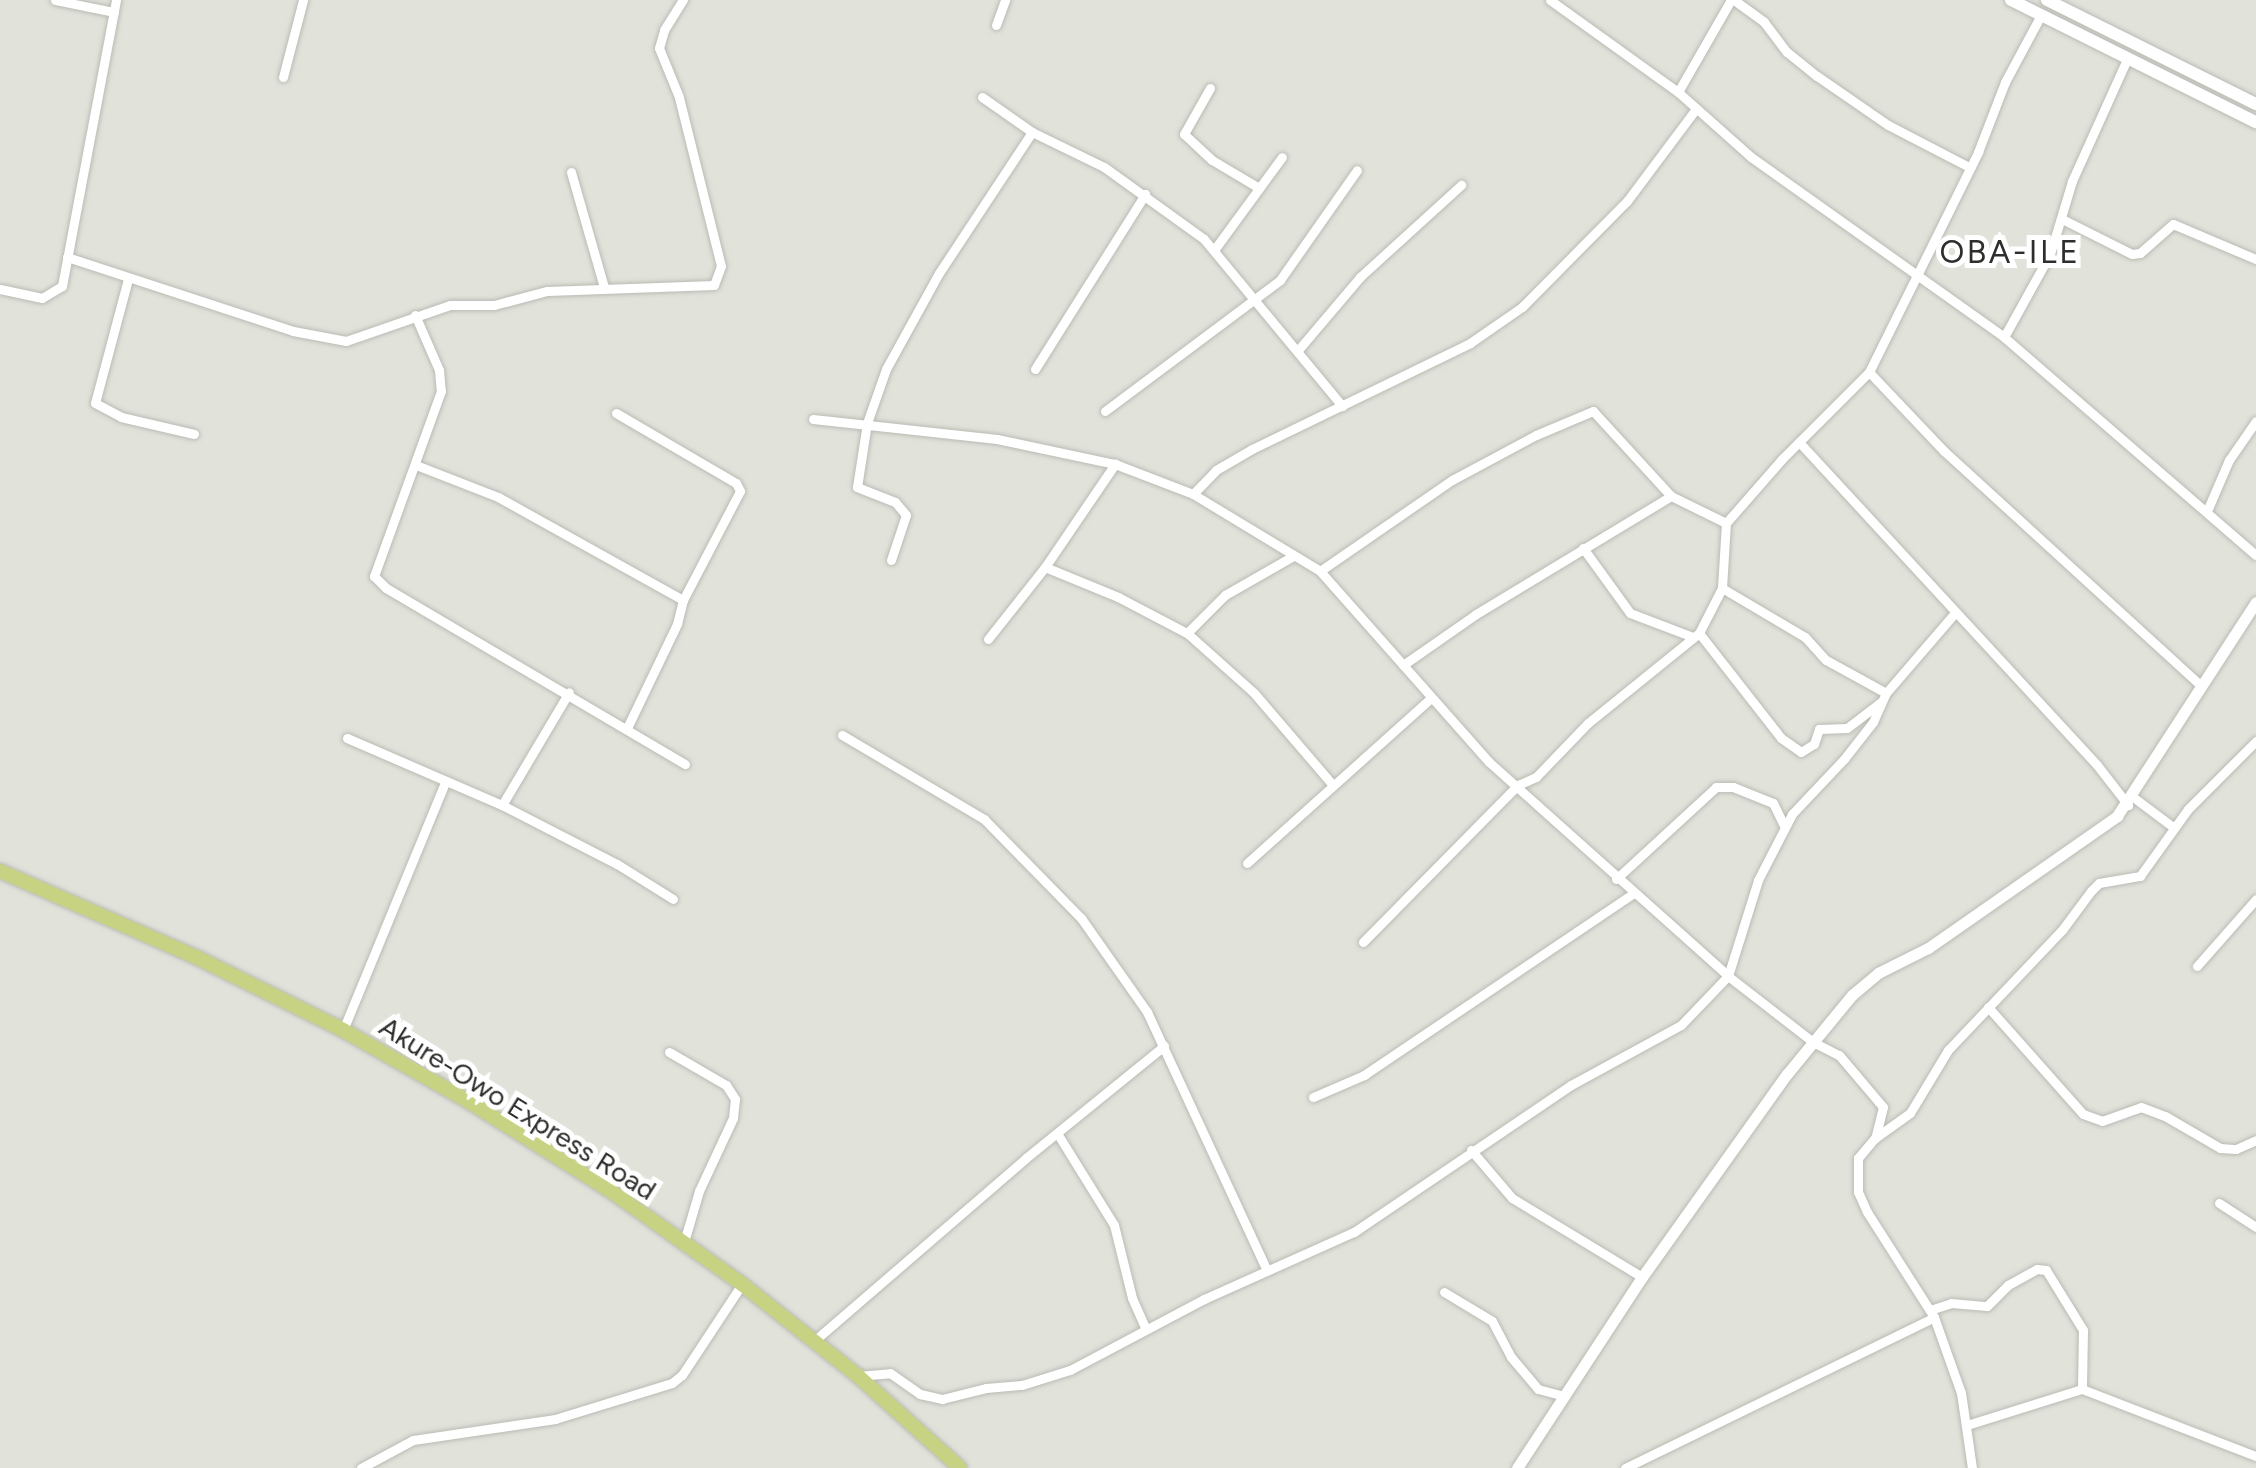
<!DOCTYPE html>
<html>
<head>
<meta charset="utf-8">
<style>
	body { margin:0 }
	#map { position:relative; width:2256px; height:1468px; overflow:hidden; background:#e1e3db; font-family:Figtree,sans-serif }
	div>[style] { position:absolute }
	[style*='--x'] { left:calc(var(--x)*1px); top:calc(var(--y)*1px); width:calc(var(--w)*1px); rotate:calc(var(--a)*1deg) }
	.roads { filter:drop-shadow(0 0 2px #babbb4) drop-shadow(0 0 2px #babbb4) }
	.minor>* { height:9px; margin:-4.5px; padding:0 4.5px; transform-origin:4.5px; border-radius:4.5px; background:#fff }
	.tertiary>* { height:11px; margin:-5.5px; padding:0 5.5px; transform-origin:5.5px; border-radius:5.5px; background:#fff }
	.secondary>* { height:12px; margin:-6px; padding:0 6px; transform-origin:6px; border-radius:6px; background:#fff }
	.trunk>* { height:14px; margin:-7px; padding:0 7px; transform-origin:7px; border-radius:7px; background:#c7d382 }
	span { translate:-50% -50%; white-space:nowrap; text-align:center; line-height:1.15; -webkit-text-stroke:10px #fff; paint-order:stroke }
	.street-label { font-size:28px; color:#2e2f2c }
	.quarter-label { font-size:32px; color:#2e2f2c; letter-spacing:2.5px }
</style>
</head>
<body>
<div id="map">
	<div class="roads">
		<div class="minor">
			<i style="--x:55;--y:0;--w:60;--a:11.5"></i>
			<i style="--x:1550;--y:0;--w:158;--a:35.7"></i>
			<i style="--x:1678;--y:92;--w:98;--a:41.7"></i>
			<i style="--x:1751;--y:157;--w:310;--a:35.4"></i>
			<i style="--x:2004;--y:337;--w:333;--a:40.9"></i>
			<i style="--x:1734;--y:0;--w:37;--a:36"></i>
			<i style="--x:1764;--y:22;--w:38;--a:53"></i>
			<i style="--x:1787;--y:52;--w:38;--a:39"></i>
			<i style="--x:1817;--y:76;--w:86;--a:34.6"></i>
			<i style="--x:1888;--y:125;--w:91;--a:27.4"></i>
			<i style="--x:996;--y:25;--w:27;--a:-70"></i>
			<i style="--x:283;--y:77;--w:80;--a:-75.4"></i>
			<i style="--x:1210;--y:88;--w:53;--a:119.5"></i>
			<i style="--x:1184;--y:134;--w:38;--a:43"></i>
			<i style="--x:1212;--y:160;--w:55;--a:30.8"></i>
			<i style="--x:1678;--y:92;--w:106;--a:-60.1"></i>
			<i style="--x:982;--y:97;--w:61;--a:35"></i>
			<i style="--x:571;--y:172;--w:120;--a:74"></i>
			<i style="--x:2062;--y:219;--w:78;--a:26.6"></i>
			<i style="--x:2132;--y:254;--w:8;--a:-7"></i>
			<i style="--x:2140;--y:253;--w:44;--a:-41.3"></i>
			<i style="--x:2173;--y:224;--w:90;--a:22.9"></i>
			<i style="--x:1214;--y:250;--w:115;--a:-53.8"></i>
			<i style="--x:67;--y:257;--w:238;--a:18.1"></i>
			<i style="--x:293;--y:331;--w:54;--a:10.7"></i>
			<i style="--x:346;--y:341;--w:110;--a:-19.1"></i>
			<i style="--x:450;--y:305;--w:44;--a:0"></i>
			<i style="--x:494;--y:305;--w:55;--a:-14.8"></i>
			<i style="--x:547;--y:291;--w:167;--a:-2.1"></i>
			<i style="--x:714;--y:285;--w:20;--a:-70"></i>
			<i style="--x:721;--y:266;--w:174;--a:-104"></i>
			<i style="--x:679;--y:97;--w:53;--a:-112.2"></i>
			<i style="--x:659;--y:48;--w:19;--a:-74"></i>
			<i style="--x:664;--y:30;--w:36;--a:-58"></i>
			<i style="--x:128;--y:279;--w:128;--a:104.9"></i>
			<i style="--x:95;--y:403;--w:30;--a:28"></i>
			<i style="--x:121;--y:417;--w:75;--a:13.1"></i>
			<i style="--x:0;--y:289;--w:43;--a:12.1"></i>
			<i style="--x:42;--y:298;--w:23;--a:-31"></i>
			<i style="--x:62;--y:286;--w:291;--a:-79.3"></i>
			<i style="--x:415;--y:315;--w:60;--a:66.4"></i>
			<i style="--x:439;--y:370;--w:21;--a:85"></i>
			<i style="--x:441;--y:391;--w:197;--a:109.9"></i>
			<i style="--x:374;--y:576;--w:17;--a:45"></i>
			<i style="--x:386;--y:588;--w:347;--a:30.5"></i>
			<i style="--x:2004;--y:337;--w:95;--a:-61"></i>
			<i style="--x:2050;--y:254;--w:76;--a:-73.2"></i>
			<i style="--x:2072;--y:181;--w:134;--a:-65.7"></i>
			<i style="--x:1299;--y:349;--w:94;--a:-49.7"></i>
			<i style="--x:1360;--y:277;--w:137;--a:-42.3"></i>
			<i style="--x:1035;--y:369;--w:207;--a:-57.8"></i>
			<i style="--x:1869;--y:372;--w:109;--a:46.5"></i>
			<i style="--x:1944;--y:451;--w:347;--a:42.4"></i>
			<i style="--x:1105;--y:411;--w:219;--a:-36.8"></i>
			<i style="--x:1280;--y:280;--w:134;--a:-55"></i>
			<i style="--x:616;--y:413;--w:139;--a:30.3"></i>
			<i style="--x:736;--y:483;--w:9;--a:63"></i>
			<i style="--x:740;--y:491;--w:123;--a:117.6"></i>
			<i style="--x:813;--y:419;--w:185;--a:6.2"></i>
			<i style="--x:997;--y:439;--w:121;--a:12"></i>
			<i style="--x:1115;--y:464;--w:84;--a:21"></i>
			<i style="--x:1193;--y:494;--w:149;--a:31.2"></i>
			<i style="--x:1320;--y:571;--w:255;--a:48.5"></i>
			<i style="--x:1489;--y:762;--w:321;--a:41.8"></i>
			<i style="--x:1728;--y:976;--w:108;--a:37.8"></i>
			<i style="--x:1813;--y:1042;--w:29;--a:27"></i>
			<i style="--x:1839;--y:1055;--w:68;--a:49.8"></i>
			<i style="--x:1883;--y:1107;--w:32;--a:104"></i>
			<i style="--x:1799;--y:442;--w:439;--a:47.3"></i>
			<i style="--x:2097;--y:765;--w:51;--a:52.2"></i>
			<i style="--x:416;--y:465;--w:88;--a:21.3"></i>
			<i style="--x:498;--y:497;--w:212;--a:29.1"></i>
			<i style="--x:683;--y:600;--w:25;--a:104"></i>
			<i style="--x:677;--y:624;--w:115;--a:115.7"></i>
			<i style="--x:1193;--y:494;--w:33;--a:-46"></i>
			<i style="--x:1216;--y:470;--w:42;--a:-30.3"></i>
			<i style="--x:1252;--y:449;--w:242;--a:-25.9"></i>
			<i style="--x:1470;--y:343;--w:63;--a:-34.7"></i>
			<i style="--x:1522;--y:307;--w:149;--a:-45.3"></i>
			<i style="--x:1627;--y:201;--w:114;--a:-53.2"></i>
			<i style="--x:2207;--y:511;--w:56;--a:-66.7"></i>
			<i style="--x:2229;--y:460;--w:47;--a:-55.3"></i>
			<i style="--x:1583;--y:548;--w:80;--a:54.1"></i>
			<i style="--x:1630;--y:613;--w:67;--a:20.9"></i>
			<i style="--x:891;--y:560;--w:47;--a:-71.6"></i>
			<i style="--x:906;--y:515;--w:17;--a:-130"></i>
			<i style="--x:895;--y:502;--w:41;--a:-158.5"></i>
			<i style="--x:857;--y:487;--w:65;--a:-81.1"></i>
			<i style="--x:867;--y:423;--w:57;--a:-70.6"></i>
			<i style="--x:886;--y:369;--w:110;--a:-61.1"></i>
			<i style="--x:939;--y:273;--w:169;--a:-56.6"></i>
			<i style="--x:1032;--y:132;--w:80;--a:25.9"></i>
			<i style="--x:1104;--y:167;--w:123;--a:35.8"></i>
			<i style="--x:1204;--y:239;--w:217;--a:50.4"></i>
			<i style="--x:1045;--y:567;--w:79;--a:22.3"></i>
			<i style="--x:1118;--y:597;--w:78;--a:27.6"></i>
			<i style="--x:1187;--y:633;--w:90;--a:41.8"></i>
			<i style="--x:1254;--y:693;--w:120;--a:49.4"></i>
			<i style="--x:1320;--y:571;--w:160;--a:-34.6"></i>
			<i style="--x:1452;--y:480;--w:95;--a:-28.2"></i>
			<i style="--x:1536;--y:435;--w:62;--a:-22.8"></i>
			<i style="--x:1593;--y:411;--w:115;--a:47.5"></i>
			<i style="--x:1671;--y:496;--w:61;--a:26.1"></i>
			<i style="--x:1726;--y:523;--w:85;--a:-48.8"></i>
			<i style="--x:1782;--y:459;--w:123;--a:-45"></i>
			<i style="--x:1869;--y:372;--w:246;--a:-63.6"></i>
			<i style="--x:1978;--y:152;--w:75;--a:-68.9"></i>
			<i style="--x:2005;--y:82;--w:76;--a:-61.8"></i>
			<i style="--x:1722;--y:588;--w:96;--a:30.6"></i>
			<i style="--x:1805;--y:637;--w:31;--a:48"></i>
			<i style="--x:1826;--y:660;--w:68;--a:28.8"></i>
			<i style="--x:1187;--y:633;--w:54;--a:-45"></i>
			<i style="--x:1225;--y:595;--w:78;--a:-29.8"></i>
			<i style="--x:1699;--y:633;--w:133;--a:52"></i>
			<i style="--x:1781;--y:738;--w:24;--a:35"></i>
			<i style="--x:1801;--y:752;--w:15;--a:-32"></i>
			<i style="--x:1814;--y:744;--w:16;--a:-72"></i>
			<i style="--x:1819;--y:729;--w:28;--a:-2"></i>
			<i style="--x:1847;--y:728;--w:43;--a:-37.4"></i>
			<i style="--x:988;--y:639;--w:92;--a:-51.6"></i>
			<i style="--x:1045;--y:567;--w:125;--a:-55.8"></i>
			<i style="--x:1403;--y:665;--w:89;--a:-34.9"></i>
			<i style="--x:1476;--y:614;--w:228;--a:-31.2"></i>
			<i style="--x:842;--y:735;--w:165;--a:30.6"></i>
			<i style="--x:984;--y:819;--w:139;--a:45.6"></i>
			<i style="--x:1081;--y:918;--w:115;--a:54.9"></i>
			<i style="--x:1147;--y:1012;--w:285;--a:65.1"></i>
			<i style="--x:347;--y:738;--w:169;--a:23.4"></i>
			<i style="--x:502;--y:805;--w:129;--a:27.2"></i>
			<i style="--x:617;--y:864;--w:66;--a:32"></i>
			<i style="--x:2133;--y:797;--w:50;--a:36.9"></i>
			<i style="--x:502;--y:805;--w:131;--a:-59.3"></i>
			<i style="--x:1247;--y:863;--w:247;--a:-41.9"></i>
			<i style="--x:1616;--y:879;--w:136;--a:-42.6"></i>
			<i style="--x:1716;--y:787;--w:17;--a:0"></i>
			<i style="--x:1733;--y:787;--w:43;--a:21.8"></i>
			<i style="--x:1773;--y:803;--w:25;--a:64"></i>
			<i style="--x:1363;--y:942;--w:221;--a:-45.4"></i>
			<i style="--x:1518;--y:785;--w:20;--a:-24"></i>
			<i style="--x:1536;--y:777;--w:75;--a:-46.1"></i>
			<i style="--x:1588;--y:723;--w:143;--a:-39"></i>
			<i style="--x:1699;--y:633;--w:51;--a:-62.9"></i>
			<i style="--x:1722;--y:588;--w:65;--a:-86.5"></i>
			<i style="--x:2197;--y:966;--w:89;--a:-48.6"></i>
			<i style="--x:1988;--y:1007;--w:143;--a:48.4"></i>
			<i style="--x:2083;--y:1114;--w:20;--a:20"></i>
			<i style="--x:2102;--y:1121;--w:41;--a:-19.7"></i>
			<i style="--x:2141;--y:1107;--w:26;--a:21"></i>
			<i style="--x:2165;--y:1116;--w:64;--a:30.2"></i>
			<i style="--x:2220;--y:1148;--w:16;--a:4"></i>
			<i style="--x:2236;--y:1149;--w:22;--a:-24"></i>
			<i style="--x:343;--y:1030;--w:268;--a:-67.6"></i>
			<i style="--x:669;--y:1052;--w:66;--a:30.1"></i>
			<i style="--x:726;--y:1085;--w:17;--a:57"></i>
			<i style="--x:735;--y:1099;--w:19;--a:96"></i>
			<i style="--x:733;--y:1118;--w:81;--a:115"></i>
			<i style="--x:699;--y:1191;--w:53;--a:106.4"></i>
			<i style="--x:1313;--y:1097;--w:56;--a:-23.3"></i>
			<i style="--x:1364;--y:1075;--w:323;--a:-34"></i>
			<i style="--x:1057;--y:1133;--w:108;--a:58.2"></i>
			<i style="--x:1114;--y:1225;--w:75;--a:76.1"></i>
			<i style="--x:1132;--y:1298;--w:34;--a:66"></i>
			<i style="--x:1471;--y:1150;--w:63;--a:49.5"></i>
			<i style="--x:1512;--y:1198;--w:152;--a:31.3"></i>
			<i style="--x:2219;--y:1203;--w:44;--a:33"></i>
			<i style="--x:1444;--y:1292;--w:56;--a:31.1"></i>
			<i style="--x:1492;--y:1321;--w:41;--a:62.2"></i>
			<i style="--x:1511;--y:1357;--w:42;--a:49.8"></i>
			<i style="--x:1538;--y:1389;--w:27;--a:15"></i>
			<i style="--x:1930;--y:1310;--w:22;--a:-18"></i>
			<i style="--x:1951;--y:1303;--w:36;--a:5"></i>
			<i style="--x:1987;--y:1306;--w:30;--a:-45"></i>
			<i style="--x:2008;--y:1285;--w:33;--a:-29"></i>
			<i style="--x:2037;--y:1269;--w:9;--a:6"></i>
			<i style="--x:2046;--y:1270;--w:70;--a:58.3"></i>
			<i style="--x:2083;--y:1330;--w:59;--a:91"></i>
			<i style="--x:814;--y:1341;--w:280;--a:-40.8"></i>
			<i style="--x:1026;--y:1158;--w:178;--a:-39.1"></i>
			<i style="--x:858;--y:1376;--w:32;--a:-5"></i>
			<i style="--x:890;--y:1373;--w:37;--a:35"></i>
			<i style="--x:920;--y:1394;--w:23;--a:13"></i>
			<i style="--x:942;--y:1399;--w:45;--a:-14"></i>
			<i style="--x:986;--y:1388;--w:36;--a:-5"></i>
			<i style="--x:1022;--y:1385;--w:50;--a:-17.4"></i>
			<i style="--x:1070;--y:1370;--w:152;--a:-27.9"></i>
			<i style="--x:1204;--y:1299;--w:164;--a:-24.1"></i>
			<i style="--x:1354;--y:1232;--w:262;--a:-34.1"></i>
			<i style="--x:1571;--y:1085;--w:125;--a:-28.6"></i>
			<i style="--x:1681;--y:1025;--w:68;--a:-46.2"></i>
			<i style="--x:1728;--y:976;--w:101;--a:-72.6"></i>
			<i style="--x:1758;--y:880;--w:74;--a:-62.7"></i>
			<i style="--x:1792;--y:814;--w:76;--a:-46.6"></i>
			<i style="--x:1844;--y:759;--w:47;--a:-51.9"></i>
			<i style="--x:1873;--y:722;--w:32;--a:-66"></i>
			<i style="--x:1886;--y:693;--w:104;--a:-49.3"></i>
			<i style="--x:1967;--y:1425;--w:121;--a:-17.4"></i>
			<i style="--x:2082;--y:1389;--w:186;--a:21.1"></i>
			<i style="--x:361;--y:1468;--w:59;--a:-28.3"></i>
			<i style="--x:413;--y:1440;--w:144;--a:-8.4"></i>
			<i style="--x:555;--y:1419;--w:122;--a:-17.1"></i>
			<i style="--x:672;--y:1383;--w:13;--a:-39"></i>
			<i style="--x:682;--y:1375;--w:109;--a:-56.6"></i>
			<i style="--x:1625;--y:1468;--w:344;--a:-26"></i>
			<i style="--x:1972;--y:1468;--w:76;--a:-98.3"></i>
			<i style="--x:1961;--y:1393;--w:81;--a:-109.6"></i>
			<i style="--x:1934;--y:1317;--w:125;--a:-122.5"></i>
			<i style="--x:1867;--y:1212;--w:22;--a:-114"></i>
			<i style="--x:1858;--y:1192;--w:34;--a:-90"></i>
			<i style="--x:1858;--y:1158;--w:26;--a:-50"></i>
			<i style="--x:1875;--y:1138;--w:43;--a:-35.5"></i>
			<i style="--x:1910;--y:1113;--w:74;--a:-58.9"></i>
			<i style="--x:1948;--y:1050;--w:166;--a:-46.5"></i>
			<i style="--x:2062;--y:930;--w:49;--a:-53.4"></i>
			<i style="--x:2091;--y:891;--w:11;--a:-45"></i>
			<i style="--x:2099;--y:883;--w:42;--a:-9.7"></i>
			<i style="--x:2140;--y:876;--w:82;--a:-54.4"></i>
			<i style="--x:2188;--y:809;--w:96;--a:-45"></i>
		</div>
		<div class="tertiary">
			<i style="--x:1517;--y:1468;--w:228;--a:-56.8"></i>
			<i style="--x:1642;--y:1277;--w:249;--a:-54.5"></i>
			<i style="--x:1787;--y:1074;--w:102;--a:-50.6"></i>
			<i style="--x:1852;--y:995;--w:34;--a:-40"></i>
			<i style="--x:1878;--y:973;--w:56;--a:-26.6"></i>
			<i style="--x:1928;--y:948;--w:231;--a:-34.9"></i>
			<i style="--x:2117;--y:816;--w:255;--a:-57"></i>
		</div>
		<div class="secondary">
			<i style="--x:2011;--y:0;--w:274;--a:26.5"></i>
			<i style="--x:2047;--y:0;--w:233;--a:26.5"></i>
		</div>
		<div class="trunk">
			<i style="--x:0;--y:871;--w:216;--a:23.7"></i>
			<i style="--x:198;--y:958;--w:162;--a:26.4"></i>
			<i style="--x:343;--y:1030;--w:144;--a:29.6"></i>
			<i style="--x:468;--y:1101;--w:169;--a:32.2"></i>
			<i style="--x:611;--y:1191;--w:161;--a:35.4"></i>
			<i style="--x:742;--y:1284;--w:148;--a:38.4"></i>
			<i style="--x:858;--y:1376;--w:137;--a:42"></i>
		</div>
	</div>
	<div class="street-label">
		<span style="left:518px;top:1108px;rotate:32deg">Akure-Owo Express Road</span>
	</div>
	<div class="quarter-label">
		<span style="left:2010px;top:252px">OBA-ILE</span>
	</div>
</div>
</body>
</html>
